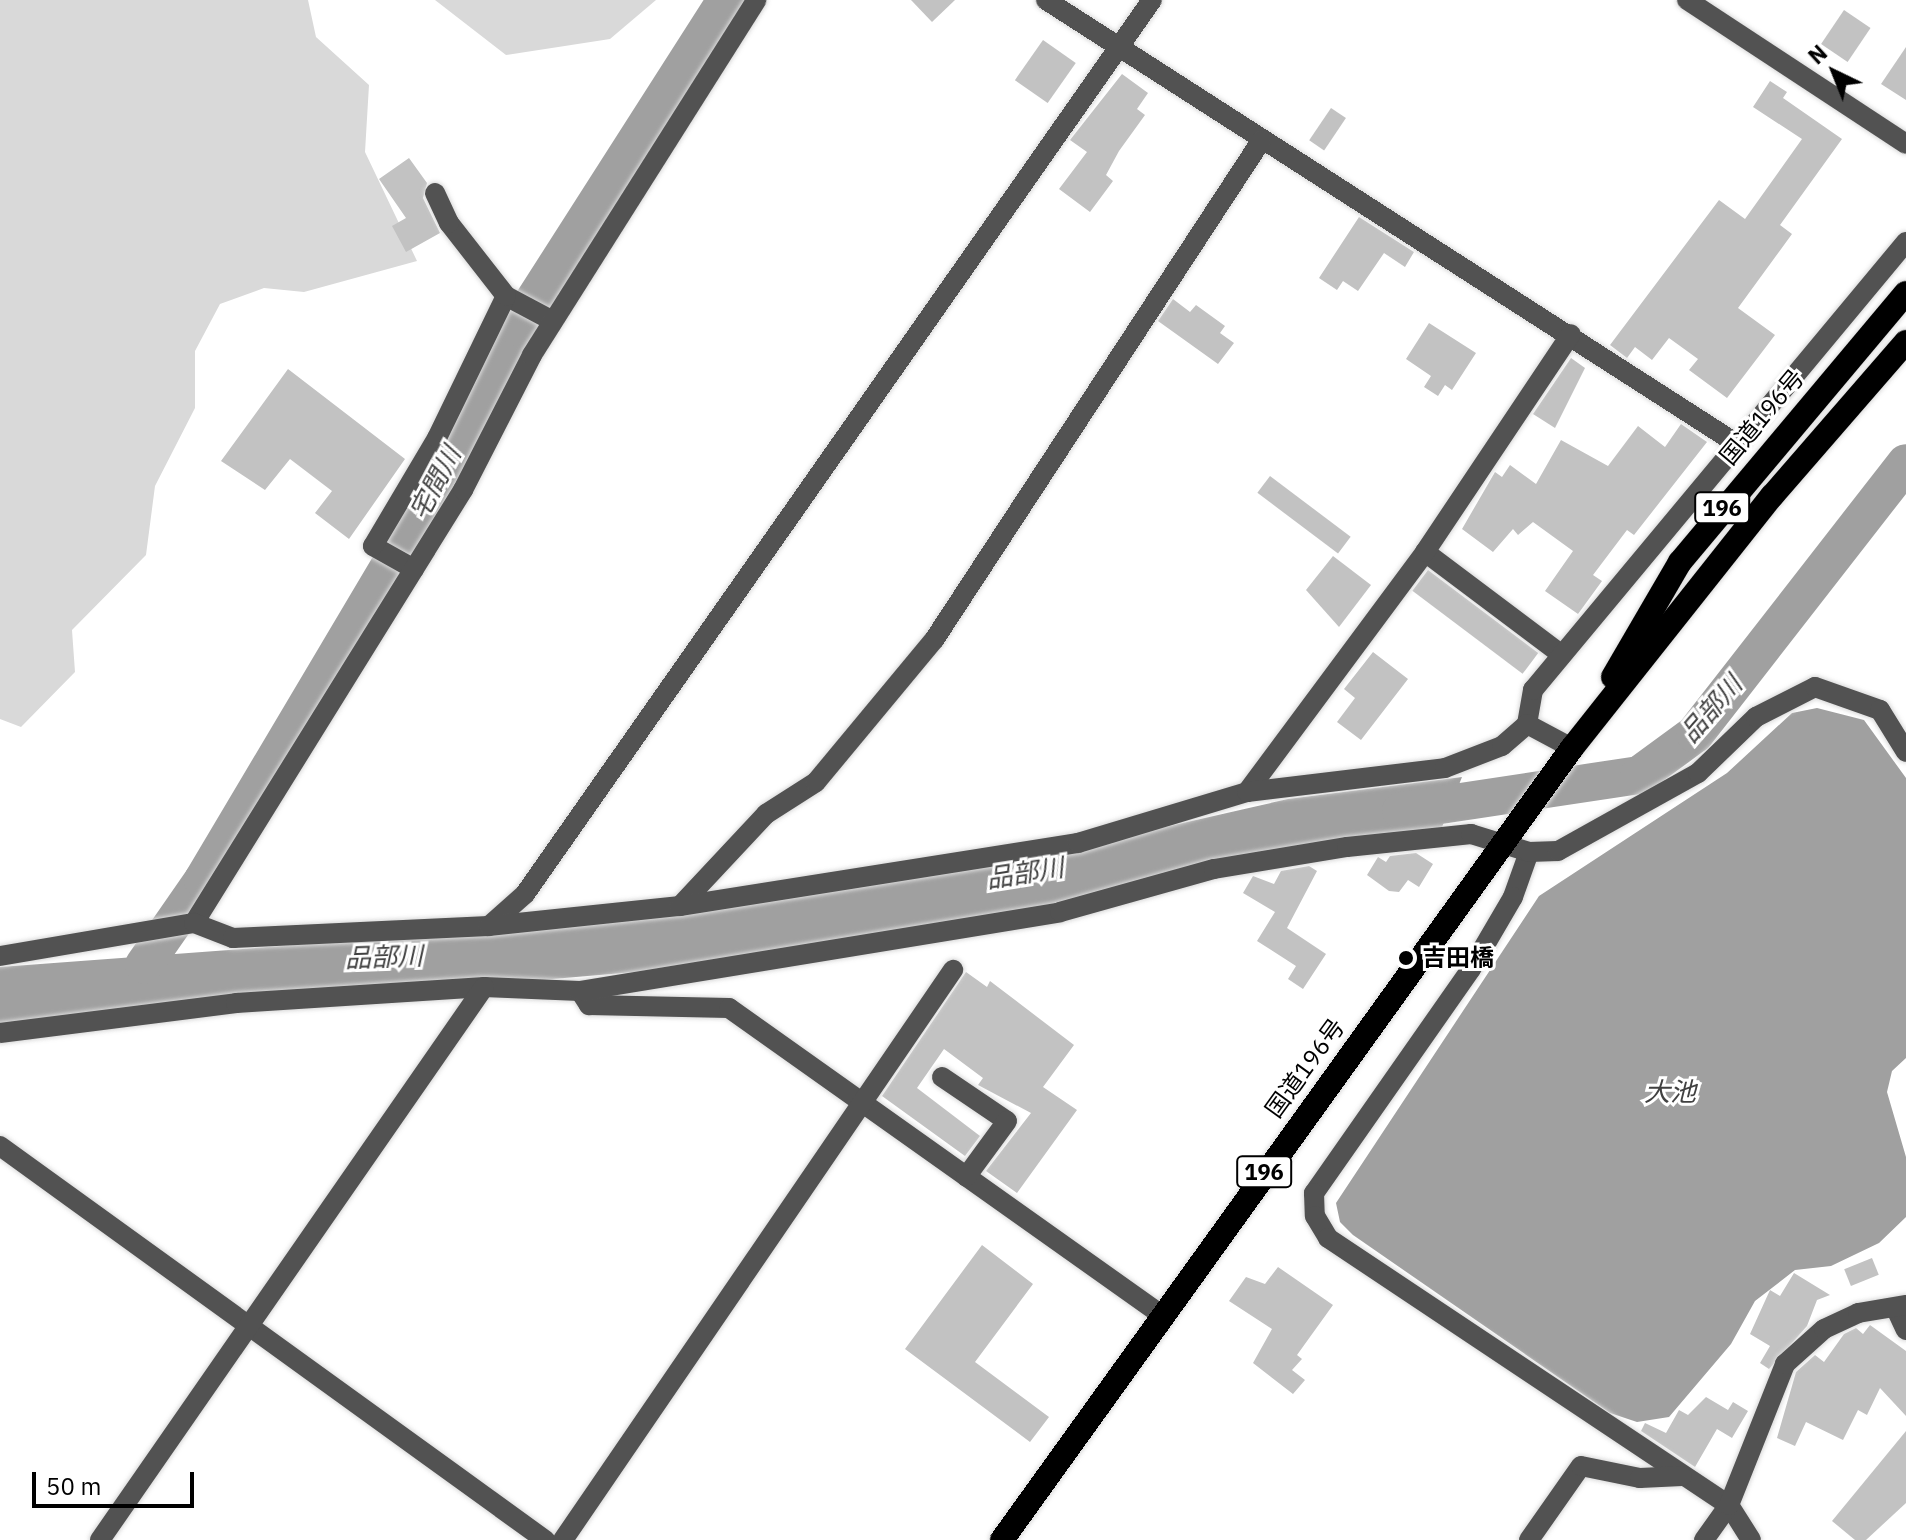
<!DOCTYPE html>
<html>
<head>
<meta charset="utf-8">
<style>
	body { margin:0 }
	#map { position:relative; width:1906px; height:1540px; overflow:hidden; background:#fff; font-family:"IBM Plex Sans","Noto Sans JP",sans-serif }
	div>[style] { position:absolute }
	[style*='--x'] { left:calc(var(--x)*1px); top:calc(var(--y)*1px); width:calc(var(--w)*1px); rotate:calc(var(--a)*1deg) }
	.green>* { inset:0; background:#d9d9d9 }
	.water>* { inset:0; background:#a0a0a0 }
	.river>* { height:38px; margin:-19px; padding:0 19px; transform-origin:19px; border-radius:19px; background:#a0a0a0 }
	.building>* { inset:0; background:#c2c2c2; transform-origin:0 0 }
	.roads { filter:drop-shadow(0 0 2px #dbdbdb) drop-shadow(0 0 2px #dbdbdb) }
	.minor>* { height:20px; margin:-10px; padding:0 10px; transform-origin:10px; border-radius:10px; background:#525252 }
	.highway>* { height:24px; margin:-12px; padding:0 12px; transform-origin:12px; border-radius:12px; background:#000 }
	.dots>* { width:22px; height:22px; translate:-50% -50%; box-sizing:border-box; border:4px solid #fff; border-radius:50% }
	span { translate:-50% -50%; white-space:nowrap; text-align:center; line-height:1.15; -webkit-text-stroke:6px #fff; paint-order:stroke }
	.shield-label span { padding:2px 6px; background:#fff; border:2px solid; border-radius:6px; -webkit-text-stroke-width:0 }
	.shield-label { font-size:22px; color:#000; font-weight:700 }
	.street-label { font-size:24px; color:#000 }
	.poi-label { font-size:24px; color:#000; font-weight:700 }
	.left { translate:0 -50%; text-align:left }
	.water-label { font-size:26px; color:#414141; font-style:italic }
	.north { position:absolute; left:1794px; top:32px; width:80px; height:80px; -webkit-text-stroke:6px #fff; paint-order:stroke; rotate:317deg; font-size:22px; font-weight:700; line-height:32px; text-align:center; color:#000 }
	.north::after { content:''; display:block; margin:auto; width:28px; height:36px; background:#000; clip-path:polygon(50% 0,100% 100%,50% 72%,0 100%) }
	.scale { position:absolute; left:32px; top:1472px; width:162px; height:36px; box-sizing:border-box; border:4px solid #000; border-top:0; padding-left:10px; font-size:24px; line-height:28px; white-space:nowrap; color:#000; -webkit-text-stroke:6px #fff; paint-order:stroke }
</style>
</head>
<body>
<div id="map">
	<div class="green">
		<i style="clip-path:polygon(0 0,308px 0,316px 37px,369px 85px,365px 152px,417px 261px,304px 292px,264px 288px,220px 304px,195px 351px,195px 408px,155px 486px,146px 555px,72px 630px,75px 672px,21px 727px,0 719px)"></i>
		<i style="clip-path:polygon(435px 0,656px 0,610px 39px,506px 55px)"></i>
	</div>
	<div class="water">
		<i style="clip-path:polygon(1817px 708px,1864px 720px,1906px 778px,1906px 1058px,1892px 1071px,1887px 1092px,1906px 1157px,1906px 1217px,1879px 1243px,1831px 1266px,1795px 1270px,1755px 1301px,1731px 1344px,1669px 1417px,1637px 1422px,1610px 1413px,1353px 1235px,1340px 1222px,1336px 1203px,1539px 896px,1727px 773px,1792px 713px)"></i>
		<i style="clip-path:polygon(1462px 777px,1442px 827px,1046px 907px,635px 972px,0 1026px,0 967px,376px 939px,1152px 830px,1288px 799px)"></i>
	</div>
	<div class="river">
		<i style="--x:1401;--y:811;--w:241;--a:-8.6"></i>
		<i style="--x:1639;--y:775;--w:69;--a:-36.2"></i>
		<i style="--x:1695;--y:734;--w:343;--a:-52.1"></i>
		<i style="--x:144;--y:965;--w:103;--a:-55.2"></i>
		<i style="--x:203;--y:880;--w:431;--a:-59.3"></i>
		<i style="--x:423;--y:509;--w:205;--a:-62.7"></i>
		<i style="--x:517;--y:327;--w:388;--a:-57.4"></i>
	</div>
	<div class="building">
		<i style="clip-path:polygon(911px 0,955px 0,932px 22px)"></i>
		<i style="left:1844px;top:10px;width:32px;height:41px;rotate:34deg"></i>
		<i style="left:1043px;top:40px;width:40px;height:49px;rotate:35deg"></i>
		<i style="clip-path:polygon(1906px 47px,1906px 100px,1881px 84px)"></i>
		<i style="clip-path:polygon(1122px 74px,1148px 93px,1137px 109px,1145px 115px,1119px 151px,1106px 175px,1113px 181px,1090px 212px,1059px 189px,1087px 152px,1070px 140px)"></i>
		<i style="clip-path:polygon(1770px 81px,1787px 92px,1783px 98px,1842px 139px,1780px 225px,1792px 234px,1738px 308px,1775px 335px,1727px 398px,1689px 370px,1698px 359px,1669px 338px,1652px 360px,1635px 347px,1627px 358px,1610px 345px,1719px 200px,1745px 219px,1802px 139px,1753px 107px)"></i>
		<i style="left:1331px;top:108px;width:18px;height:39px;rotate:34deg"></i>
		<i style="clip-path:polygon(409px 158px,427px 183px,423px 198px,440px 233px,406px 252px,392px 226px,406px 218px,379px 179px)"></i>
		<i style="clip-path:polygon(1359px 217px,1414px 252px,1405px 267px,1384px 253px,1358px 291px,1343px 281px,1337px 290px,1319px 278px)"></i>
		<i style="clip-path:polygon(1173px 299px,1190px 312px,1196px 305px,1225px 326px,1220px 333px,1234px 343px,1218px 364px,1158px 321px)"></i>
		<i style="clip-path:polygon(1429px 323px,1476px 353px,1452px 390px,1445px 385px,1438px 396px,1424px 387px,1431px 376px,1406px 359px)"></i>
		<i style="clip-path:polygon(1571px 358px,1585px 368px,1555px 428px,1533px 414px)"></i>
		<i style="clip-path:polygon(288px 369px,405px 459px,349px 539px,315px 513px,332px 491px,290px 459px,265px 490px,221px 461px)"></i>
		<i style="clip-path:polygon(1681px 424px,1707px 442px,1634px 535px,1627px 530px,1593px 575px,1602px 581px,1578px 614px,1545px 591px,1573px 551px,1533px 522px,1518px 535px,1513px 529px,1493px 552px,1462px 529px,1495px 472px,1502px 477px,1510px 465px,1536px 484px,1561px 440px,1608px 466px,1638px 426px,1665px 447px)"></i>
		<i style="left:1270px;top:476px;width:101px;height:21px;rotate:37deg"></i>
		<i style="clip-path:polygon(1333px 556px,1371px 585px,1339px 627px,1306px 590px)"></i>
		<i style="left:1428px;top:570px;width:138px;height:26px;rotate:37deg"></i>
		<i style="clip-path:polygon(1373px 652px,1408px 679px,1361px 740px,1337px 722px,1355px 698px,1344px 689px)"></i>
		<i style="clip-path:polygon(1416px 853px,1433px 864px,1419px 887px,1408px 880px,1399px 892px,1389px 891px,1367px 875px,1378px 857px,1386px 862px,1390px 856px)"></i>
		<i style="clip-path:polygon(1309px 866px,1317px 871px,1287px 928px,1326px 954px,1303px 989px,1288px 979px,1296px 966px,1257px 941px,1275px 912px,1243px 893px,1253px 876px,1274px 884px,1281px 871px)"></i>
		<i style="clip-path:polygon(966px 972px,987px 987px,990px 981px,1074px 1045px,1043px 1087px,1077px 1110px,1017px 1193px,986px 1171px,1031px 1113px,978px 1085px,983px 1078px,944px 1049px,917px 1088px,980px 1136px,965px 1156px,882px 1096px)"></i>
		<i style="clip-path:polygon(982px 1245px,1033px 1284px,975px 1362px,1049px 1417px,1030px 1442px,905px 1349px)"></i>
		<i style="left:1872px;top:1258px;width:18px;height:30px;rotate:68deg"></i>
		<i style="clip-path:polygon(1278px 1267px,1333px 1305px,1297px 1355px,1302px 1359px,1292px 1370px,1305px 1380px,1293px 1394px,1253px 1363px,1272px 1329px,1229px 1301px,1246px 1277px,1265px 1284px)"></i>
		<i style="clip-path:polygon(1794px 1273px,1830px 1295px,1817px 1300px,1807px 1326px,1769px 1369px,1760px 1363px,1770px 1346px,1750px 1334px,1770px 1290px,1780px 1296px)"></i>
		<i style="clip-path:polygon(1870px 1325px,1906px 1351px,1906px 1416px,1880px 1388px,1867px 1415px,1858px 1410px,1843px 1440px,1806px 1422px,1795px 1446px,1777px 1438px,1796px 1372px,1815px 1355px,1824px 1362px,1844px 1334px,1856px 1328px,1863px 1334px)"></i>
		<i style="clip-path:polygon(1706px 1397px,1728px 1410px,1733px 1402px,1748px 1411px,1732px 1438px,1717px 1429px,1695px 1467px,1641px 1431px,1645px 1423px,1666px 1433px,1679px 1410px,1688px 1415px)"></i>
		<i style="clip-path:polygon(1906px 1431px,1906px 1503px,1866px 1540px,1855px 1540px,1832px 1521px)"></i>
	</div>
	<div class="roads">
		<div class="minor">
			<i style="--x:1046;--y:0;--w:818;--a:32.72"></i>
			<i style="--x:1687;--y:0;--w:262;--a:33.3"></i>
			<i style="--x:506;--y:296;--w:53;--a:28"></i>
			<i style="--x:1425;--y:552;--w:171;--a:36.9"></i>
			<i style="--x:414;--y:569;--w:47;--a:-150.7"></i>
			<i style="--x:373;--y:546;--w:126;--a:-59.3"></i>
			<i style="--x:437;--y:438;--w:158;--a:-64.1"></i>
			<i style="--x:506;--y:296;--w:93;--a:-128"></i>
			<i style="--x:449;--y:223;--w:33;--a:-115"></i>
			<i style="--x:1527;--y:724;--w:35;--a:-80"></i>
			<i style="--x:1533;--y:690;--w:583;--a:-50.22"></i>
			<i style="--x:1247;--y:792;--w:299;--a:-53.4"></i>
			<i style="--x:1425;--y:552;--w:262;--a:-56.2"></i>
			<i style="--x:1529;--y:852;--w:48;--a:109.6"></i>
			<i style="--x:1513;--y:897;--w:83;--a:120.3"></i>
			<i style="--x:1471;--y:969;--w:274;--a:125"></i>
			<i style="--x:1314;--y:1193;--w:23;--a:88"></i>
			<i style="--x:1315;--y:1216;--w:26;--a:59"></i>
			<i style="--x:1328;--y:1238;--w:482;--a:33.7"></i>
			<i style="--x:1729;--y:1505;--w:41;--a:57.8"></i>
			<i style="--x:680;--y:906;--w:126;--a:-46.9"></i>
			<i style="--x:766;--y:814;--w:59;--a:-32.6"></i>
			<i style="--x:816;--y:782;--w:185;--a:-50.3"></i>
			<i style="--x:934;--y:640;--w:597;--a:-56.76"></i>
			<i style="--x:194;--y:923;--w:510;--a:-58.15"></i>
			<i style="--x:463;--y:490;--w:152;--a:-62.9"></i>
			<i style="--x:532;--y:355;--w:420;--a:-57.7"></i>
			<i style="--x:489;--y:926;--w:48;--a:-41.6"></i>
			<i style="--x:525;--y:894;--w:1092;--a:-54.96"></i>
			<i style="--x:0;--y:956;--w:197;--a:-9.7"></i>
			<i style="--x:194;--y:923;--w:42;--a:21"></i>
			<i style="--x:233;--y:938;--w:256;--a:-2.7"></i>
			<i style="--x:489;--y:926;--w:192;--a:-6"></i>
			<i style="--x:680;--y:906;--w:403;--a:-9"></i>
			<i style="--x:1078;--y:843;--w:177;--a:-16.8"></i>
			<i style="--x:1247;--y:792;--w:199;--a:-6.9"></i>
			<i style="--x:1445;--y:768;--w:61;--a:-21.1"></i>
			<i style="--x:1502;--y:746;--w:33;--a:-41"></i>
			<i style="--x:1527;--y:724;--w:51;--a:28.1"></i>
			<i style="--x:580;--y:991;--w:17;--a:57"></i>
			<i style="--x:589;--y:1005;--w:140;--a:1.2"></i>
			<i style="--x:729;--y:1008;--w:529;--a:35.37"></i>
			<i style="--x:0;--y:1033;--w:238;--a:-7.2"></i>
			<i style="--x:236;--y:1003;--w:249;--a:-3.7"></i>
			<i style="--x:484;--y:987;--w:96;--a:2.4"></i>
			<i style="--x:580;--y:991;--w:486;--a:-9.3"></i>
			<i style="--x:1060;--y:912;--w:160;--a:-15.6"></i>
			<i style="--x:1214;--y:869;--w:135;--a:-9.4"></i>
			<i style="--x:1347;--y:847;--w:125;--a:-6"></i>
			<i style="--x:1471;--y:834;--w:61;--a:17.2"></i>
			<i style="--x:1529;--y:852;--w:29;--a:-2"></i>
			<i style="--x:1558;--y:851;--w:160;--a:-29.1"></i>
			<i style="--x:1698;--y:773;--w:81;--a:-44"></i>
			<i style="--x:1756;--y:717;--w:66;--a:-27"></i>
			<i style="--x:1815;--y:687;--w:69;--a:19.5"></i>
			<i style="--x:1880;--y:710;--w:49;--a:58.2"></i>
			<i style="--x:942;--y:1077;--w:78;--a:34.1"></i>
			<i style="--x:1007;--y:1121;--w:69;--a:126.2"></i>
			<i style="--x:0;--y:1146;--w:673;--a:35.86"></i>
			<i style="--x:1896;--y:1309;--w:23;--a:65"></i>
			<i style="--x:100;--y:1540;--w:673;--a:-55.22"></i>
			<i style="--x:563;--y:1540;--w:691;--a:-55.62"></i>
			<i style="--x:1529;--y:1540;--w:90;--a:-54.9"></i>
			<i style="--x:1581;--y:1466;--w:60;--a:11.5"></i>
			<i style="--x:1640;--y:1478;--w:42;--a:-2.7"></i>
			<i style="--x:1704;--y:1540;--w:43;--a:-54.5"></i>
			<i style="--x:1729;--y:1505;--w:152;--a:-68.3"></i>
			<i style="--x:1785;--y:1364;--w:52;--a:-41.9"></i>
			<i style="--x:1824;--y:1329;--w:38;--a:-25"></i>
			<i style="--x:1858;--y:1313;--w:49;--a:-9.5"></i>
		</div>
		<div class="highway">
			<i style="--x:1613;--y:677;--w:133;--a:-59.8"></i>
			<i style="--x:1680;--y:562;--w:351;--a:-50"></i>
			<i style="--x:1002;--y:1540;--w:976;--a:-54.26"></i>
			<i style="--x:1572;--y:748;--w:322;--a:-51.6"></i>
			<i style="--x:1772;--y:496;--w:204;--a:-49"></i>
		</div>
	</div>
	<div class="dots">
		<i style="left:1406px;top:958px;background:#000"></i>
	</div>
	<div class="shield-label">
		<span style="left:1722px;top:508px">196</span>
		<span style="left:1264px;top:1172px">196</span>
	</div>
	<div class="street-label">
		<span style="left:1762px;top:417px;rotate:-50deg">国道196号</span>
		<span style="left:1305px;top:1068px;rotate:-54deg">国道196号</span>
	</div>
	<div class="poi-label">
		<span class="left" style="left:1422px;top:958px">吉田橋</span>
	</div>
	<div class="water-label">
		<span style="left:435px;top:483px;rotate:-62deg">宅間川</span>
		<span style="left:1711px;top:709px;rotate:-49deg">品部川</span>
		<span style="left:1025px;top:873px;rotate:-9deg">品部川</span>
		<span style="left:384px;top:957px;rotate:-2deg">品部川</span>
		<span style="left:1670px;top:1092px">大池</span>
	</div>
	<div class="north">N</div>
	<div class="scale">50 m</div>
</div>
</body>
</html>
